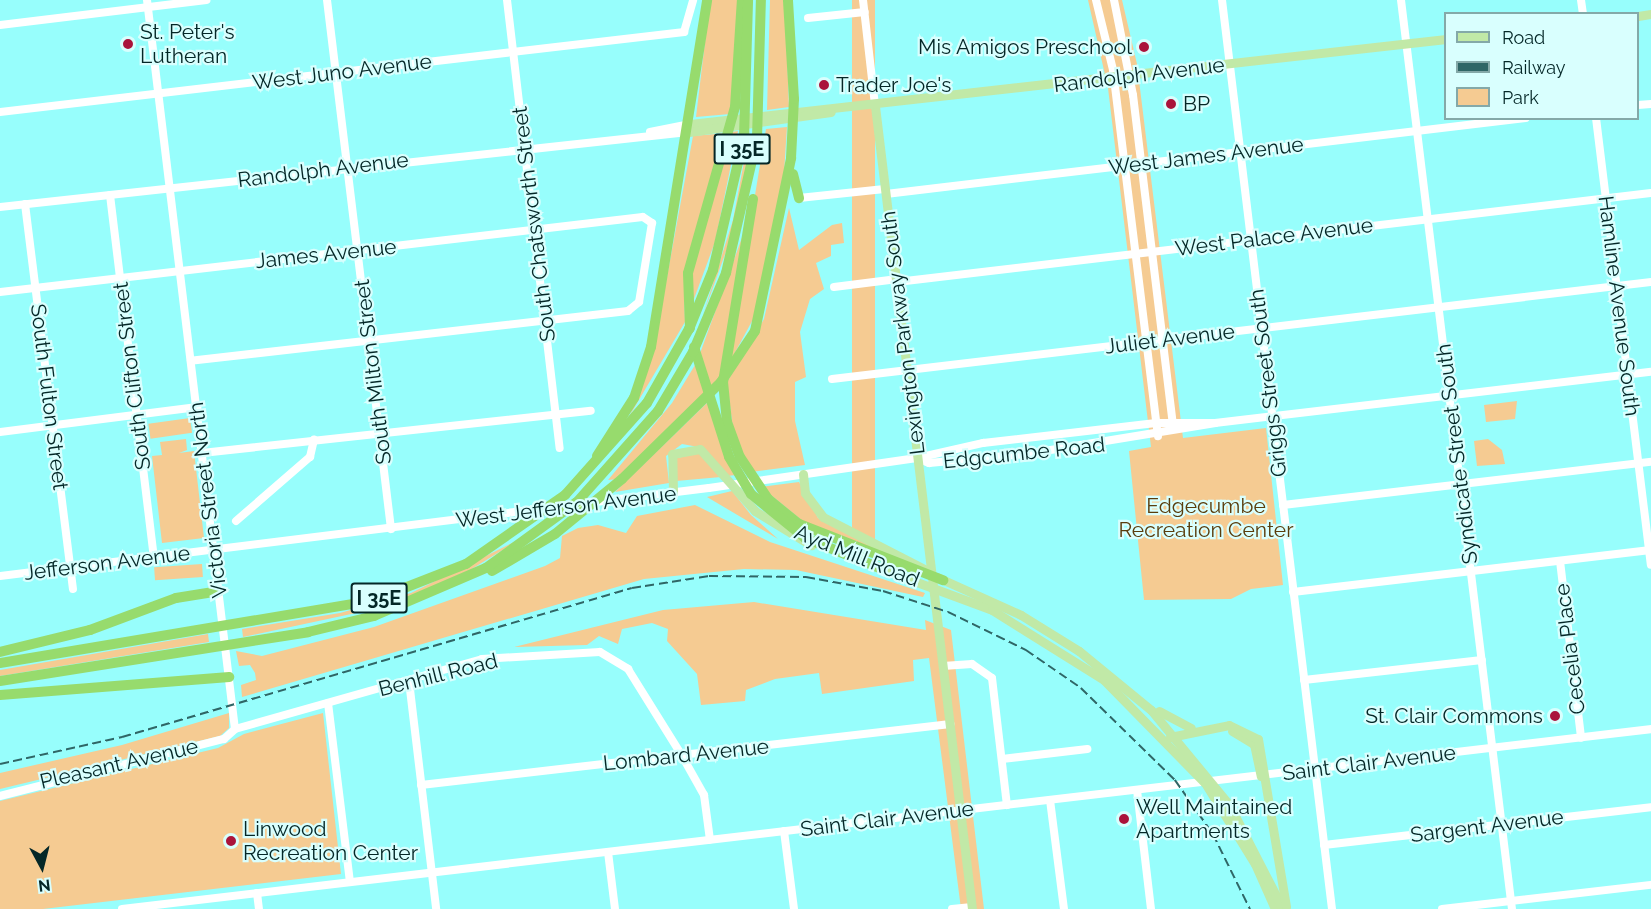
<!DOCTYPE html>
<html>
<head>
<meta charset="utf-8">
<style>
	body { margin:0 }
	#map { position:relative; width:1651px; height:909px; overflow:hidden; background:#97fefc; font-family:Raleway,sans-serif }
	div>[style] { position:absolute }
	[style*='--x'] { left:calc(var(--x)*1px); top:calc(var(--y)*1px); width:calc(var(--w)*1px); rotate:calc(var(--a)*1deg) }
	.green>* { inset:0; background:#f5cb92; transform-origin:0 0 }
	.minor>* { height:8px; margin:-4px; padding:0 4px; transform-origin:4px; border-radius:4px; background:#fff }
	.major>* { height:9px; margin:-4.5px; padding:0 4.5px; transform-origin:4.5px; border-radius:4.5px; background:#c1e9a7 }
	.highway>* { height:10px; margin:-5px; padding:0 5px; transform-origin:5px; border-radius:5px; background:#97db6d }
	.rail>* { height:1.5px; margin-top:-0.75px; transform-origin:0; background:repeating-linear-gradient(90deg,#2f6666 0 9px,transparent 0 13.5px) }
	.dots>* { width:16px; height:16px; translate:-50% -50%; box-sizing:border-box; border:3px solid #d9fffe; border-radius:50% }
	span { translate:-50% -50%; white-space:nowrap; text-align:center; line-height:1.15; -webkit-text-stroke:4.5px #d9fffe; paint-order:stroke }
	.shield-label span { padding:2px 4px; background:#d9fffe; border:2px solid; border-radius:4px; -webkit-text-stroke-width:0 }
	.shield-label { font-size:20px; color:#042727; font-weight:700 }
	.poi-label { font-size:21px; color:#042727 }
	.left { translate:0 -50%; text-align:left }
	.right { translate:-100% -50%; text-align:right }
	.street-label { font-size:21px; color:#042727 }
	.park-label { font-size:21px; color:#5a3d0c }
	.legend { position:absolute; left:1444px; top:12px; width:195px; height:108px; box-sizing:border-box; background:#d9fffe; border:2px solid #84a9a8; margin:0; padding:8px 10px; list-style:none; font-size:18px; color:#042727 }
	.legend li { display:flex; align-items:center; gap:12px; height:30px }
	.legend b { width:30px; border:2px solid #84a9a8 }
	.north { position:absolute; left:12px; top:837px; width:60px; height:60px; -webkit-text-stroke:4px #d9fffe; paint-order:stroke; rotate:173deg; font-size:16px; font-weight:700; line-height:24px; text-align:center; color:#042727 }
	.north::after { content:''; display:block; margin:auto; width:21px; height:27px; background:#042727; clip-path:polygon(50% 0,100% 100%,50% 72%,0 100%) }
</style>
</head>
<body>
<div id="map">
	<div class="green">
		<i style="clip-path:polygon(710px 0,739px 0,730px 114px,696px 117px)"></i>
		<i style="clip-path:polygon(770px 0,785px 0,789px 107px,767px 110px)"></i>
		<i style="left:852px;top:0;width:23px;height:557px"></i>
		<i style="clip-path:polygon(1088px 0,1122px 0,1137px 64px,1183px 438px,1266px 428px,1283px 585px,1251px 589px,1231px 599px,1144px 600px,1129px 451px,1151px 447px,1108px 88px)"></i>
		<i style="clip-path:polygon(787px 127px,783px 189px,757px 312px,726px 369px,766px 129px)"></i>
		<i style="clip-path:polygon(750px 130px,747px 168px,728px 246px,703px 315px,733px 220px)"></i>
		<i style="clip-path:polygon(738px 131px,715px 242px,688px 315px,688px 288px,731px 132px)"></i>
		<i style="clip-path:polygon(726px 133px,684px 288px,685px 322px,630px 415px,652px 358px,693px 136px)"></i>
		<i style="clip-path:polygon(789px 208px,799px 250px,832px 225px,842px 223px,844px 243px,831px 245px,831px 256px,816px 263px,824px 289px,810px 299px,800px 332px,806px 377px,795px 382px,795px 421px,805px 465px,751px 472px,733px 429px,727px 382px,764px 319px)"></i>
		<i style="clip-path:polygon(748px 221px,722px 374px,708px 390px,698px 359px)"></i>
		<i style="clip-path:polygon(695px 365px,705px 393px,618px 479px,608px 480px,672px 403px)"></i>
		<i style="clip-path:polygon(1517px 401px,1515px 419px,1486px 422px,1484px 405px)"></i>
		<i style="clip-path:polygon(708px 402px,736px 475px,727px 476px,704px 448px,682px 444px,666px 456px,669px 483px,615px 492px)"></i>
		<i style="left:190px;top:418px;width:15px;height:42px;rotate:82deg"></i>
		<i style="clip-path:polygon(186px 439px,187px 450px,179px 453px,194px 451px,204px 538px,162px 543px,152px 456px,162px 455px,160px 442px)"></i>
		<i style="clip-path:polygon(1488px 439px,1502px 450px,1505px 464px,1477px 466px,1474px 441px)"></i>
		<i style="clip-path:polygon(699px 453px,721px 477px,676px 481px,673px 459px)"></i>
		<i style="clip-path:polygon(799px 482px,818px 518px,910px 563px,815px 531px,761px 487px)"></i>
		<i style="clip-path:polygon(732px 491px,751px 515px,778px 539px,707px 497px)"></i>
		<i style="clip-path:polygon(695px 505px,770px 542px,925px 593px,923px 597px,796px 570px,744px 569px,644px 579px,242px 697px,241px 685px,256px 680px,255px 673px,250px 665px,239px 666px,236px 651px,262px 656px,374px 627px,545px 566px,560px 558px,562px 536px,578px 528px,598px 525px,626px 533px,637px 516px)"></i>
		<i style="clip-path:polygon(522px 538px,470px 570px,384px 607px,243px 637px,242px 629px,340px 613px,411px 593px)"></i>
		<i style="left:202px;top:564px;width:13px;height:48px;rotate:86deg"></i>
		<i style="clip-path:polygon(754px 602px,926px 630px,925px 620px,951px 630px,984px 909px,961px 909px,929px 658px,913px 660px,914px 681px,822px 694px,819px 673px,775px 679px,746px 690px,745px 701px,701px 705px,697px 674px,667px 641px,668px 629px,652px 623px,622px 629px,618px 644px,599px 636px,587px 645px,514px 647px,663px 610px)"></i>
		<i style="clip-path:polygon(208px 634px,209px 642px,0 676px,0 670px)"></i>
		<i style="clip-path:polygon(229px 713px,229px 728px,220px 736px,0 789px,0 773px,122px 745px)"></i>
		<i style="clip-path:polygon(323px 713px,341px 874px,43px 909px,0 909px,0 801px,218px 748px,244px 734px)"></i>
	</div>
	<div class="minor">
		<i style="--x:147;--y:0;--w:734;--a:83.12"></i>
		<i style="--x:327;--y:0;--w:533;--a:83.1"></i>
		<i style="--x:507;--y:0;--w:451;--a:83.3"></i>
		<i style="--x:863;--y:0;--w:107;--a:83.5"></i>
		<i style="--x:1096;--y:0;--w:72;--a:76.3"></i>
		<i style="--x:1113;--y:70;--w:369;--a:83"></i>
		<i style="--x:1114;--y:0;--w:97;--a:78.7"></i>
		<i style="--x:1133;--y:95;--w:332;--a:83.1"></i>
		<i style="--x:1222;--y:0;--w:916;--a:83.1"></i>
		<i style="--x:1401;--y:0;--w:916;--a:83.04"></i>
		<i style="--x:1581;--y:0;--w:14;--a:82"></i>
		<i style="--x:808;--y:18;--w:57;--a:-6"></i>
		<i style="--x:0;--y:25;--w:208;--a:-6.9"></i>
		<i style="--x:1638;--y:105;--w:13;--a:-4"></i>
		<i style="--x:0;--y:112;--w:689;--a:-6.67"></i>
		<i style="--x:684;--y:32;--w:33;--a:-74"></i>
		<i style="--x:1596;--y:118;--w:450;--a:83"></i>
		<i style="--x:650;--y:132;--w:41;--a:-11.3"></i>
		<i style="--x:886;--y:194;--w:644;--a:-6.77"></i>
		<i style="--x:110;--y:195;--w:365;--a:83.1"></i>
		<i style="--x:799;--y:198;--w:86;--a:-6"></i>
		<i style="--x:25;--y:204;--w:388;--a:82.9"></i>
		<i style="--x:0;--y:207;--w:692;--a:-6.22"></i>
		<i style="--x:897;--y:282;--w:759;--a:-6.73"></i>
		<i style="--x:834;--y:287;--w:64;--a:-7.2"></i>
		<i style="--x:0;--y:292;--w:647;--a:-6.65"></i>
		<i style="--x:643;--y:217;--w:11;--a:34"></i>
		<i style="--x:652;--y:223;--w:80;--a:99.3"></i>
		<i style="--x:639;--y:302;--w:14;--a:141"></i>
		<i style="--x:628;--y:311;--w:440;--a:173.5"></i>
		<i style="--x:832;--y:379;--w:825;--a:-6.75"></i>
		<i style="--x:0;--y:432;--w:199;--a:-7.2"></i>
		<i style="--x:202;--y:453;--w:391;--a:-6.2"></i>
		<i style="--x:917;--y:458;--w:13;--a:23"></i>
		<i style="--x:929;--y:463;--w:97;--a:-5.3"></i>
		<i style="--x:1026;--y:454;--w:192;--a:-9.3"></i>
		<i style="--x:1215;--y:423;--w:439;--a:-6.7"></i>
		<i style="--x:1283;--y:505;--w:371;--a:-6.7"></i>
		<i style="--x:236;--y:521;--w:98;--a:-40.9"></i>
		<i style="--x:310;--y:457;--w:18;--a:-77"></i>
		<i style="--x:1560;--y:561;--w:178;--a:83.2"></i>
		<i style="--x:0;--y:576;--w:714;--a:-7.08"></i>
		<i style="--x:709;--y:488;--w:210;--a:-8.2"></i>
		<i style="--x:917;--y:458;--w:68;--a:-12.8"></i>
		<i style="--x:983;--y:443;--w:174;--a:-6.6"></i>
		<i style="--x:1156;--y:423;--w:59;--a:0"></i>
		<i style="--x:1293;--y:592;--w:360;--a:-6.7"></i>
		<i style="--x:943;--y:666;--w:29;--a:-4"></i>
		<i style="--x:972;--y:664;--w:24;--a:35"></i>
		<i style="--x:992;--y:678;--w:128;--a:83.3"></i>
		<i style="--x:1304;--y:680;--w:179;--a:-6.4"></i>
		<i style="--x:409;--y:681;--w:230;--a:83.2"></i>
		<i style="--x:328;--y:703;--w:180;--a:83"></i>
		<i style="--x:235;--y:729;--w:257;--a:-15.8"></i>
		<i style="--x:482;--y:659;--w:118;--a:-3.4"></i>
		<i style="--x:600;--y:652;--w:33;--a:31"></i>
		<i style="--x:628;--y:669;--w:100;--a:58.1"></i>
		<i style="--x:681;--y:754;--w:47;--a:60.7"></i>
		<i style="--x:704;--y:795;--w:45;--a:82.4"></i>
		<i style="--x:1002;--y:759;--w:86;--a:-6.7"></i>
		<i style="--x:421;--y:785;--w:533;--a:-6.58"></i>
		<i style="--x:1137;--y:790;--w:120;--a:83.3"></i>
		<i style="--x:0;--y:796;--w:231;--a:-14.3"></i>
		<i style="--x:224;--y:739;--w:15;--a:-42"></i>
		<i style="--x:1050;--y:800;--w:110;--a:82.7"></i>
		<i style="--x:784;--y:831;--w:79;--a:82.7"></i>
		<i style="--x:1324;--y:845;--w:329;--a:-6.6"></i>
		<i style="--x:608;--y:852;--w:57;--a:83"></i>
		<i style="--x:257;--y:893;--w:16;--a:83"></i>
		<i style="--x:122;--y:909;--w:1540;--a:-6.71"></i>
		<i style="--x:952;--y:909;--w:20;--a:-6"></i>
		<i style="--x:1442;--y:909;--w:210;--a:-6.6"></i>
	</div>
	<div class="major">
		<i style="--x:1638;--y:16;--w:13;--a:-9"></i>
		<i style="--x:875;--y:106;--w:809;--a:83.11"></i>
		<i style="--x:690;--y:124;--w:761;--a:-6.42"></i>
		<i style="--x:689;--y:132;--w:143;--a:-8"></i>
		<i style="--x:803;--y:474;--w:19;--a:84"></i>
		<i style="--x:805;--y:493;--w:30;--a:53"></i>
		<i style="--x:823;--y:517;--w:116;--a:27.2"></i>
		<i style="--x:673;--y:493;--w:39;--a:-91"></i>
		<i style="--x:672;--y:454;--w:28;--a:-10"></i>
		<i style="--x:700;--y:449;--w:83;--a:48.4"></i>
		<i style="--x:755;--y:511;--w:66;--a:31.3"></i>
		<i style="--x:876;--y:567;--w:124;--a:20.3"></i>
		<i style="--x:992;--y:610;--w:132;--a:32"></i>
		<i style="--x:1104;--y:680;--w:144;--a:45.6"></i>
		<i style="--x:1205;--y:783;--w:95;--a:58.3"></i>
		<i style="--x:1255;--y:864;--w:49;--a:66"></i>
		<i style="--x:937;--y:577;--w:92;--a:24.3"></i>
		<i style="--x:1021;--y:615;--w:68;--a:31.8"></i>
		<i style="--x:1079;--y:651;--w:93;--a:39.3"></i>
		<i style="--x:1151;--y:710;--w:124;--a:50.5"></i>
		<i style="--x:1230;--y:806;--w:116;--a:62.8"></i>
		<i style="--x:1159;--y:711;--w:36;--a:28"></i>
		<i style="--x:1232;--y:731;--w:26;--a:31"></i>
		<i style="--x:1254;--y:744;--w:33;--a:78"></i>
		<i style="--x:1170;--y:737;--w:60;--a:-11.5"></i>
		<i style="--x:1229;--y:725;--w:32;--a:26"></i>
		<i style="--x:1258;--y:739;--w:170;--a:80.5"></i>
	</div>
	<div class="highway">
		<i style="--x:793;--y:174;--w:25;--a:76"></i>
		<i style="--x:753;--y:199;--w:185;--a:99.3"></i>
		<i style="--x:723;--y:382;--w:40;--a:84.3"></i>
		<i style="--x:727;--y:422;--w:37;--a:70"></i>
		<i style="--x:740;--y:457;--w:50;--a:56.3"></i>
		<i style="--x:768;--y:499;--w:40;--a:39"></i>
		<i style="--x:799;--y:524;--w:155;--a:21.3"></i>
		<i style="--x:690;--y:328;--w:55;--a:-92.1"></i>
		<i style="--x:688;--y:273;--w:173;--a:-74.2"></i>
		<i style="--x:735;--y:107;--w:107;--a:-86.3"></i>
		<i style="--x:694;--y:347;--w:115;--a:72.3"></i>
		<i style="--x:729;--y:457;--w:43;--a:59.3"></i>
		<i style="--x:751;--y:494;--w:70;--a:39.2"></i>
		<i style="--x:805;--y:538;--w:83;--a:21.9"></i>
		<i style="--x:597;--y:456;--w:69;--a:-57.5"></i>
		<i style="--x:634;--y:398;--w:54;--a:-71.6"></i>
		<i style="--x:651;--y:347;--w:351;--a:-80.8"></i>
		<i style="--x:492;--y:571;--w:73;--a:-30.4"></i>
		<i style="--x:555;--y:534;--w:87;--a:-39.4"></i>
		<i style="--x:622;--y:479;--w:139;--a:-44.4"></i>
		<i style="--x:721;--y:382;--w:61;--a:-56.3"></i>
		<i style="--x:755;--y:331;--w:177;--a:-78.2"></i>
		<i style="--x:791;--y:158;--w:59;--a:-87.1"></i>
		<i style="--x:794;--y:99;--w:99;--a:-93.5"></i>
		<i style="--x:0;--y:652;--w:93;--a:-13.7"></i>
		<i style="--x:90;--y:630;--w:92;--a:-20.4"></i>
		<i style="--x:176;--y:598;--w:44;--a:-9.2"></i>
		<i style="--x:0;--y:663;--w:376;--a:-9.5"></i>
		<i style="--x:371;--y:601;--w:102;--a:-21.3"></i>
		<i style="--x:466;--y:564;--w:121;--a:-34.9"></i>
		<i style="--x:565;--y:495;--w:123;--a:-48.3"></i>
		<i style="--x:647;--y:403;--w:85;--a:-60.4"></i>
		<i style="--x:689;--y:329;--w:64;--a:-67.9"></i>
		<i style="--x:713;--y:270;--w:137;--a:-76.9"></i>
		<i style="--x:744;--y:137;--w:137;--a:-88.3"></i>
		<i style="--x:0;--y:681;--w:312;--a:-9"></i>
		<i style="--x:308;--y:632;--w:68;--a:-13.6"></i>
		<i style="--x:374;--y:616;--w:122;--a:-23.2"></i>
		<i style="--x:486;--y:568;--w:112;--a:-36"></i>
		<i style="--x:577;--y:502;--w:122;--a:-48.3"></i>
		<i style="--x:658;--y:411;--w:69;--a:-59.3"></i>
		<i style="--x:693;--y:352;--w:86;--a:-67.3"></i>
		<i style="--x:726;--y:273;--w:138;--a:-77"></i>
		<i style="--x:757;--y:139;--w:139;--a:-88.4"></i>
		<i style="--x:0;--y:695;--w:230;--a:-4.5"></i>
	</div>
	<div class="rail">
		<i style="--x:0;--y:764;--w:125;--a:-12.5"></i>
		<i style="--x:122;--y:737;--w:531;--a:-16.29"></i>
		<i style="--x:632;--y:588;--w:78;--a:-8.9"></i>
		<i style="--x:709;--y:576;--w:97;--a:0.6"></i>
		<i style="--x:806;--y:577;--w:78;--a:10.3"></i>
		<i style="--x:883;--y:591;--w:68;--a:17.9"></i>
		<i style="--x:948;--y:612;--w:87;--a:26"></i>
		<i style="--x:1026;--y:650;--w:67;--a:34.6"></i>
		<i style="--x:1081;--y:688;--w:132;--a:44.4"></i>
		<i style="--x:1175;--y:780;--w:66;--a:54.9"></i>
		<i style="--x:1213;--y:834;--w:84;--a:63.7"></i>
	</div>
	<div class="dots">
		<i style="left:128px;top:44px;background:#aa133b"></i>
		<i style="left:1144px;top:47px;background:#aa133b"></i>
		<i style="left:824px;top:85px;background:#aa133b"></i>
		<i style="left:1171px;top:104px;background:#aa133b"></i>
		<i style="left:1555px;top:716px;background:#aa133b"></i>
		<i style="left:1124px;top:819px;background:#aa133b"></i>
		<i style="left:231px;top:841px;background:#aa133b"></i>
	</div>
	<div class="shield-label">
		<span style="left:742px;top:149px">I 35E</span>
		<span style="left:379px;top:598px">I 35E</span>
	</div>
	<div class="poi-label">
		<span class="left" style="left:140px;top:44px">St. Peter's<br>Lutheran</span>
		<span class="right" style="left:1132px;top:47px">Mis Amigos Preschool</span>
		<span class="left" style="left:836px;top:85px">Trader Joe's</span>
		<span class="left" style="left:1183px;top:104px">BP</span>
		<span class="right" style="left:1543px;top:716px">St. Clair Commons</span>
		<span class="left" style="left:1136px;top:819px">Well Maintained<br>Apartments</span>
		<span class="left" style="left:243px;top:841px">Linwood<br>Recreation Center</span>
	</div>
	<div class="street-label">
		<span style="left:342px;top:72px;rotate:-7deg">West Juno Avenue</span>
		<span style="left:1139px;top:75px;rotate:-7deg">Randolph Avenue</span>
		<span style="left:1206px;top:156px;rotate:-7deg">West James Avenue</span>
		<span style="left:323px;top:170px;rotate:-7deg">Randolph Avenue</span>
		<span style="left:534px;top:224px;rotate:-97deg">South Chatsworth Street</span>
		<span style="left:1274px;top:237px;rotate:-7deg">West Palace Avenue</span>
		<span style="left:326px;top:254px;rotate:-6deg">James Avenue</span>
		<span style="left:1619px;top:306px;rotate:83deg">Hamline Avenue South</span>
		<span style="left:903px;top:333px;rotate:-97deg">Lexington Parkway South</span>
		<span style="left:1170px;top:339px;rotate:-7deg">Juliet Avenue</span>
		<span style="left:373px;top:372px;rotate:-97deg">South Milton Street</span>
		<span style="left:132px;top:376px;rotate:-97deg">South Clifton Street</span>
		<span style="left:1268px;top:383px;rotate:-97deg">Griggs Street South</span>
		<span style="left:49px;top:397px;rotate:83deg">South Fulton Street</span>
		<span style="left:1024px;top:453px;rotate:-6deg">Edgcumbe Road</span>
		<span style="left:1457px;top:454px;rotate:-97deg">Syndicate Street South</span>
		<span style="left:208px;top:500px;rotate:-97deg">Victoria Street North</span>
		<span style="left:566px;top:507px;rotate:-7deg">West Jefferson Avenue</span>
		<span style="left:857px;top:556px;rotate:22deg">Ayd Mill Road</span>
		<span style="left:107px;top:563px;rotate:-7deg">Jefferson Avenue</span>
		<span style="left:1570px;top:649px;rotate:-97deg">Cecelia Place</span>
		<span style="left:438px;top:675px;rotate:-14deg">Benhill Road</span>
		<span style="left:686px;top:755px;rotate:-6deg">Lombard Avenue</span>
		<span style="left:1369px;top:763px;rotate:-7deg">Saint Clair Avenue</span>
		<span style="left:119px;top:764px;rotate:-13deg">Pleasant Avenue</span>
		<span style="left:887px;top:819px;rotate:-7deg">Saint Clair Avenue</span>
		<span style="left:1487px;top:826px;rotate:-7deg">Sargent Avenue</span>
	</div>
	<div class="park-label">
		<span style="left:1206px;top:518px">Edgecumbe<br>Recreation Center</span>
	</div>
	<ul class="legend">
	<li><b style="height:8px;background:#c1e9a7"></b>Road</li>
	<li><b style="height:8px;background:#2f6666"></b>Railway</li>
	<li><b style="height:16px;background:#f5cb92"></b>Park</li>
	</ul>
	<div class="north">N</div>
</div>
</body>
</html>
